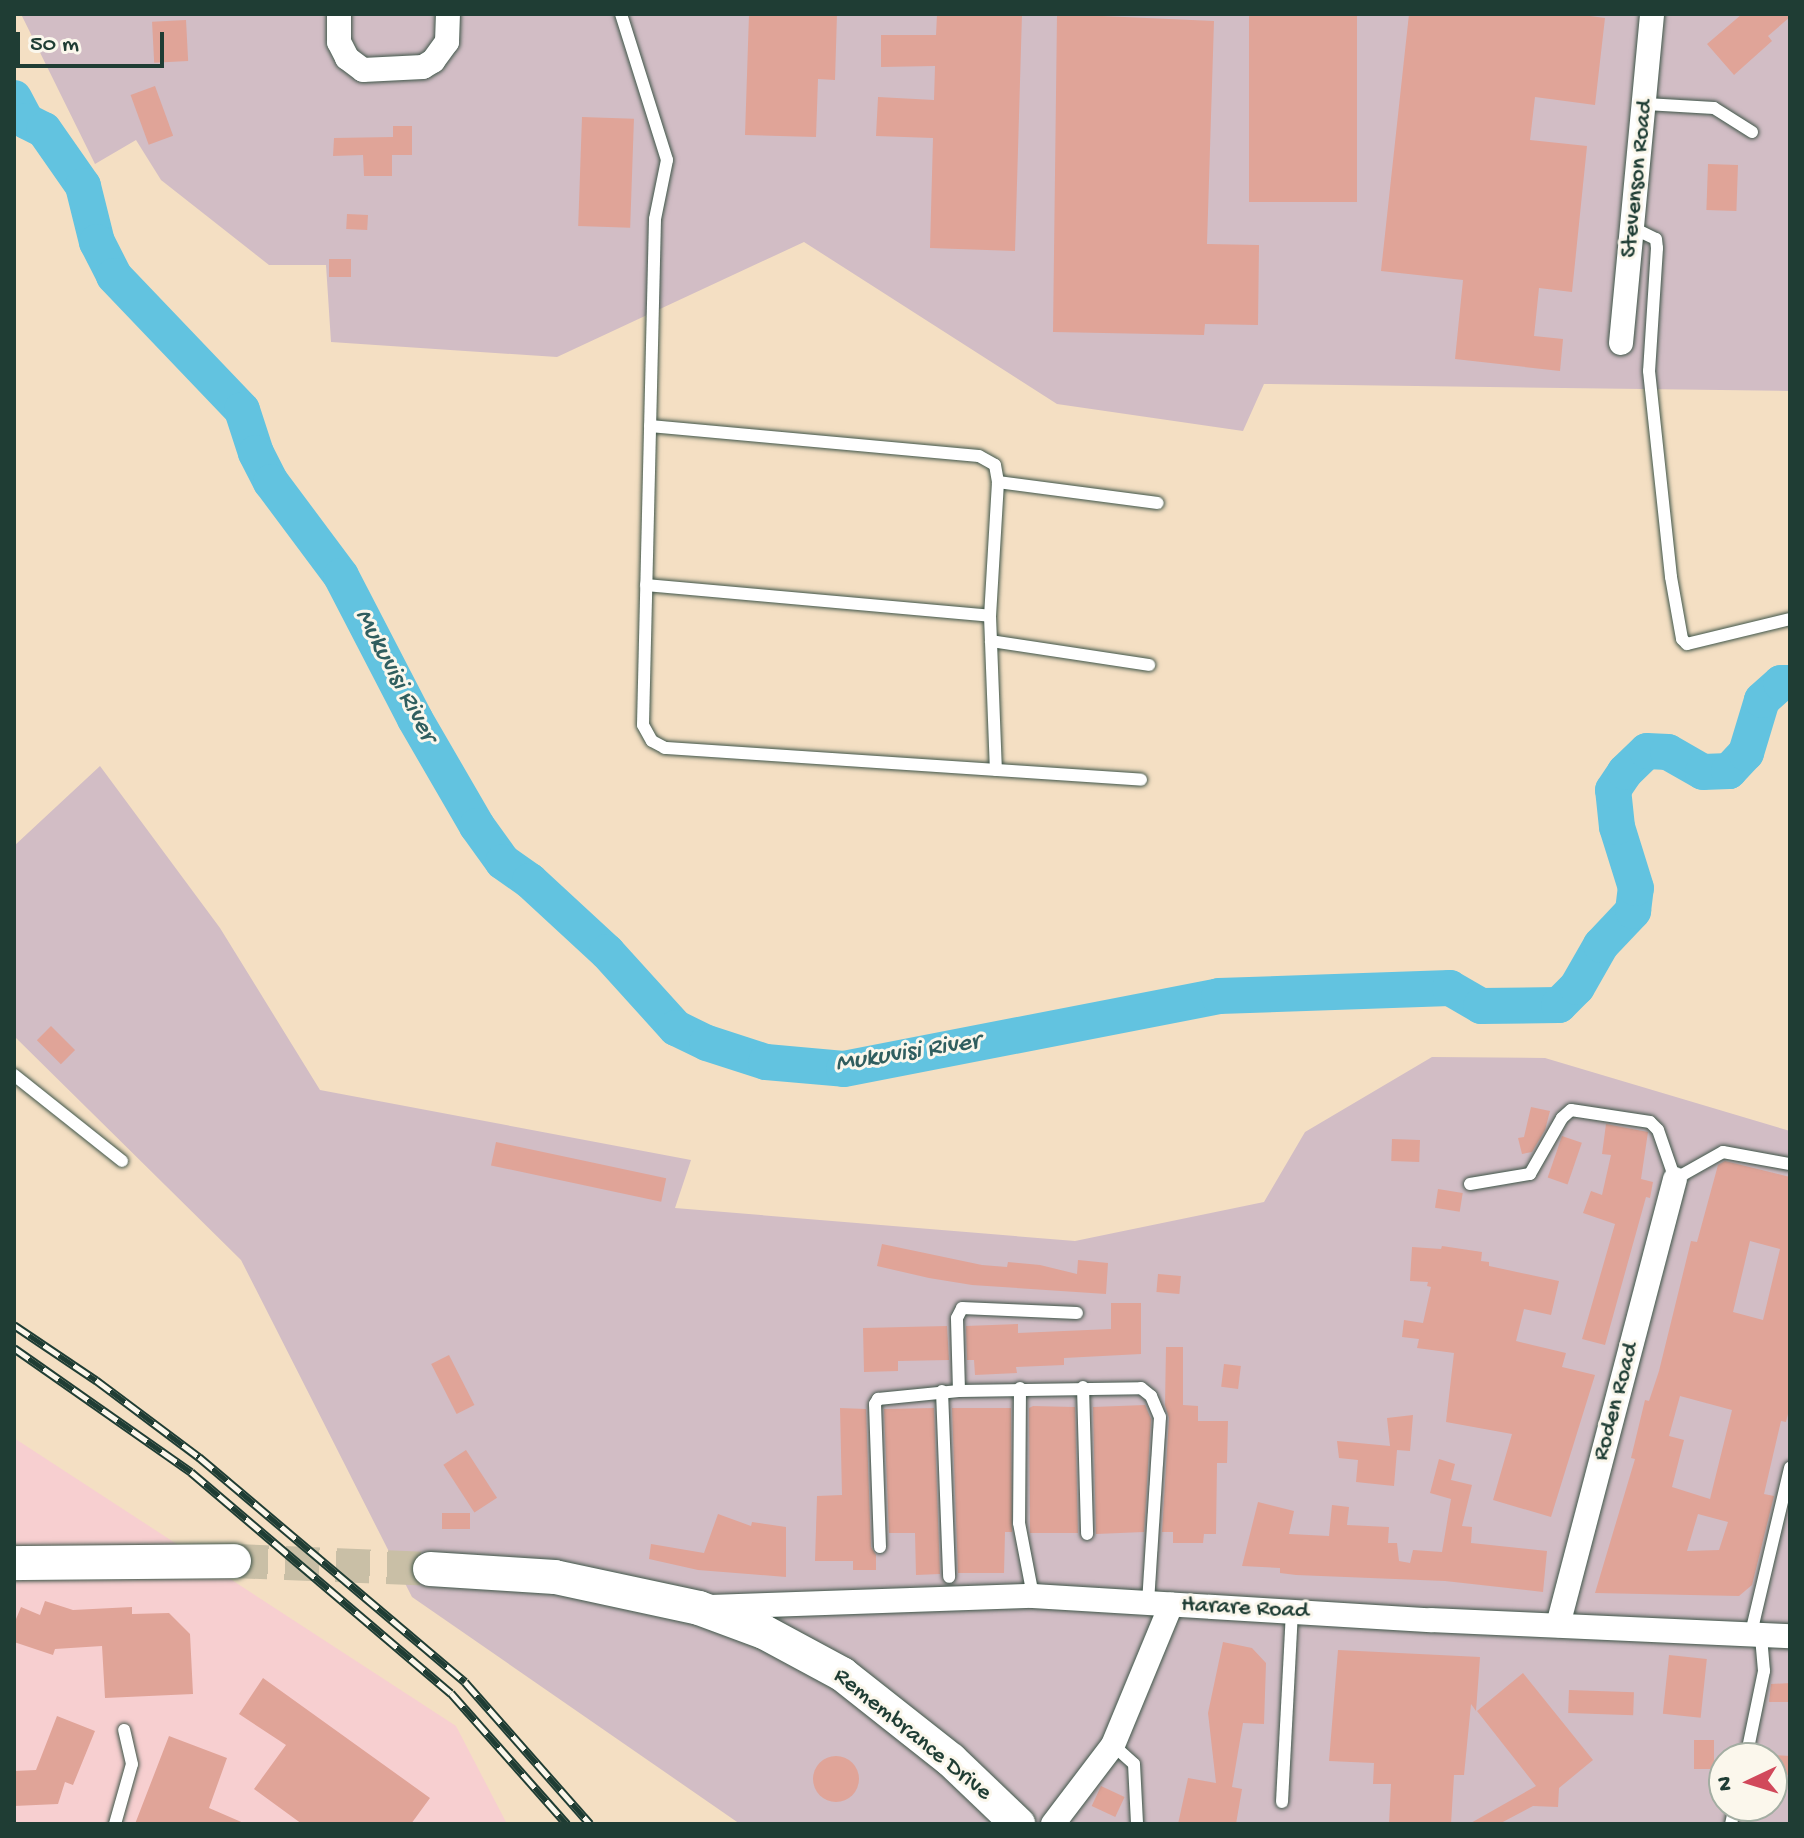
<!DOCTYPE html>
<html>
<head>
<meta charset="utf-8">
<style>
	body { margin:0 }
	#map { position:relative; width:1804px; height:1838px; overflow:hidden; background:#f4dfc3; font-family:"Gochi Hand",sans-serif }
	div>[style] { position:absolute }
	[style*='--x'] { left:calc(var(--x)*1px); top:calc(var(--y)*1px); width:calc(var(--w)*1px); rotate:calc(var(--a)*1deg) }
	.built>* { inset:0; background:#f7cfd0 }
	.industrial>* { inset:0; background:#d2bdc5 }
	.stream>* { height:6px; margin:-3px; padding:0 3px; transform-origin:3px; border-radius:3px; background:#62c3e0 }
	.river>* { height:36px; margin:-18px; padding:0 18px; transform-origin:18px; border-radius:18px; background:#62c3e0 }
	.building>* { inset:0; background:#e0a498; transform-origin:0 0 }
	.round { border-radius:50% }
	.secondary-tunnel>* { height:34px; margin-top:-17px; transform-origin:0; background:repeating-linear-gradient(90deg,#c9bfa6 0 34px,transparent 0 51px) }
	.roads { filter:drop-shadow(0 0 2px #3f5549) drop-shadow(0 0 2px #3f5549) }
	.lane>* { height:12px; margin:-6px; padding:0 6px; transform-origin:6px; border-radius:6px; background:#fff }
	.street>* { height:24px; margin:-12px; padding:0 12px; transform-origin:12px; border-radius:12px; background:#fff }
	.secondary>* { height:34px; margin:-17px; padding:0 17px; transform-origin:17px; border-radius:17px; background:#fff }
	.rail>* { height:9px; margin-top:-4.5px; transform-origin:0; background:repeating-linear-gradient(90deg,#fbf7ec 0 18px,#1f3d34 0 36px); box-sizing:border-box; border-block:2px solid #1f3d34 }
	span { translate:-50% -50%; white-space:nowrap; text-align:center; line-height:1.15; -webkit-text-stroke:6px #fbf7ec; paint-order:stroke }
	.street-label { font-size:24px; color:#1f3d34 }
	.water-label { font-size:26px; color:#305e5f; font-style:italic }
	.frame { position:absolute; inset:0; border:16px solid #1f3d34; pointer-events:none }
	.north { position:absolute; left:1708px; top:1742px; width:80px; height:80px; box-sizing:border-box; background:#fbf7ec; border:2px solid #a3ada2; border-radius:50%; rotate:266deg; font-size:22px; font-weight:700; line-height:32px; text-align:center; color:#1f3d34 }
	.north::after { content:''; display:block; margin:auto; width:28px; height:36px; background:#d1495b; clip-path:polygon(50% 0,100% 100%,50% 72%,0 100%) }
	.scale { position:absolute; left:16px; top:32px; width:148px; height:36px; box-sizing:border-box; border:4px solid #1f3d34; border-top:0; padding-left:10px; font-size:24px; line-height:28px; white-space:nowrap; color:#1f3d34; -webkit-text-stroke:6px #fbf7ec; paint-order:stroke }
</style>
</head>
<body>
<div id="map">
	<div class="built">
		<i style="clip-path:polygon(14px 1438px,456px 1726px,507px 1824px,14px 1824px)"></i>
	</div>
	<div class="industrial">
		<i style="clip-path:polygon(21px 14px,1790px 14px,1790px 391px,1264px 384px,1243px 431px,1057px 404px,804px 242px,557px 357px,331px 342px,326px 265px,269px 265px,161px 180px,136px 140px,95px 164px)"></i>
		<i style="clip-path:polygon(evenodd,100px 766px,220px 928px,320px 1090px,691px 1160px,675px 1208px,1075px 1241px,1264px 1202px,1305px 1132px,1432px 1057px,1545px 1058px,1790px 1131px,1790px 1824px,740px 1824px,412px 1597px,241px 1260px,14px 1036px,14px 846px,100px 766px,1724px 1758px,1772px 1758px,1772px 1806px,1724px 1806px,1724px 1758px)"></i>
	</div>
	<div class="stream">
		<i style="--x:14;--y:130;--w:15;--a:-37"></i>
	</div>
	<div class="river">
		<i style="--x:14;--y:98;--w:26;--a:62"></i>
		<i style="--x:26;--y:121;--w:20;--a:27"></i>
		<i style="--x:44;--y:130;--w:68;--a:55.1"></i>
		<i style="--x:83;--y:186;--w:58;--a:76"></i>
		<i style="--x:97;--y:242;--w:38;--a:63"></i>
		<i style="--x:114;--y:276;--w:185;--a:46.3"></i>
		<i style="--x:242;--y:410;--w:45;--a:72"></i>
		<i style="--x:256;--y:453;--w:33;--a:63"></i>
		<i style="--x:271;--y:482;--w:117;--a:53.3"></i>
		<i style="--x:341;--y:576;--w:161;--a:62.6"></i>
		<i style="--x:415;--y:719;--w:124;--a:59.9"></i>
		<i style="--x:477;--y:826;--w:44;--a:54.2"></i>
		<i style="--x:503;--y:862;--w:33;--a:35"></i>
		<i style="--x:530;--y:881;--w:105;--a:42.7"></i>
		<i style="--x:607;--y:952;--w:103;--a:47.8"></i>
		<i style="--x:676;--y:1028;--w:34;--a:26"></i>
		<i style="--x:707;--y:1043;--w:62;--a:17.9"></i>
		<i style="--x:766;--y:1062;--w:78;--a:5.1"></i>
		<i style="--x:844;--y:1069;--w:382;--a:-11"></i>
		<i style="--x:1219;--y:996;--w:231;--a:-2"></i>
		<i style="--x:1450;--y:988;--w:36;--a:30"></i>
		<i style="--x:1481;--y:1006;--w:78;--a:-0.7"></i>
		<i style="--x:1559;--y:1005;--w:25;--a:-45"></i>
		<i style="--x:1577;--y:987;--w:48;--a:-60.3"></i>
		<i style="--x:1601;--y:945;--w:47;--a:-46.7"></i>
		<i style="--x:1633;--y:911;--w:23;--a:-83"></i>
		<i style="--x:1636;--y:888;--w:64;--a:-107.3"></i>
		<i style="--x:1617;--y:827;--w:37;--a:-96"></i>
		<i style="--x:1613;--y:790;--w:22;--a:-56"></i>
		<i style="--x:1625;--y:772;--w:30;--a:-44"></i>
		<i style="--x:1647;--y:751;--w:21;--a:3"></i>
		<i style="--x:1668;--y:752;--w:40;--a:29.7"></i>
		<i style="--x:1703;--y:772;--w:26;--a:-2"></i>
		<i style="--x:1729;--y:771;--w:25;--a:-47"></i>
		<i style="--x:1746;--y:753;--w:55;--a:-73.2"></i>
		<i style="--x:1762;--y:700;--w:25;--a:-42"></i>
		<i style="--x:1781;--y:683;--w:9;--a:0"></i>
	</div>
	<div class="building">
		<i style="clip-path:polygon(749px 14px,837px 14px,835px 80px,818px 79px,816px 137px,745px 135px)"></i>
		<i style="clip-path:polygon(937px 14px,1022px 14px,1015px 251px,930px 248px,933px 138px,876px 136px,878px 97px,934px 100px,935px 66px,881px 67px,881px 35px,936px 35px)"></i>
		<i style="clip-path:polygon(1057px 14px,1214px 21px,1207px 244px,1259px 245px,1258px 325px,1205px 324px,1204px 335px,1053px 332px)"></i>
		<i style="left:1249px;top:14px;width:108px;height:188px"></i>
		<i style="clip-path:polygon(1409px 14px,1575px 14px,1605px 18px,1595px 105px,1535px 97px,1530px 140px,1587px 146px,1572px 292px,1539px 288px,1534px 336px,1563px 339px,1560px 371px,1455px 359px,1463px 280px,1381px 271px)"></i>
		<i style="clip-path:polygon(1742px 14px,1790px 14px,1790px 17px,1768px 36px,1772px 41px,1734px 75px,1707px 44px)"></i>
		<i style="left:186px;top:20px;width:41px;height:34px;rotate:87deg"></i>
		<i style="left:155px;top:86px;width:53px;height:26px;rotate:70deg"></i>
		<i style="left:582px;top:117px;width:52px;height:109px;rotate:2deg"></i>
		<i style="clip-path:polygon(393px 126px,412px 126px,412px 155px,392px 155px,392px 176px,364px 176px,363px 155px,333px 156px,334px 138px,393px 137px)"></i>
		<i style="left:1708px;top:164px;width:30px;height:46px;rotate:2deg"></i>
		<i style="left:347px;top:214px;width:21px;height:15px;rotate:3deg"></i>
		<i style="left:329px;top:259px;width:22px;height:18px"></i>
		<i style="left:51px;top:1026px;width:34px;height:20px;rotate:45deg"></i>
		<i style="clip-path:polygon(1531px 1107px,1550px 1111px,1545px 1130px,1532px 1152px,1522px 1154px,1518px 1138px,1524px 1137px)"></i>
		<i style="clip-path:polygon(1606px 1124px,1648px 1132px,1641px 1179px,1653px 1182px,1650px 1198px,1646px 1197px,1605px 1345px,1582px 1339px,1615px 1224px,1583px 1213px,1591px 1191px,1602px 1195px,1611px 1155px,1602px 1154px)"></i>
		<i style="left:1562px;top:1136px;width:21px;height:44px;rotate:19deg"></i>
		<i style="left:1392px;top:1139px;width:28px;height:22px;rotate:2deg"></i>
		<i style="left:496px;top:1142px;width:174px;height:24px;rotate:12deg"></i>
		<i style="clip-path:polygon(evenodd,1725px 1161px,1790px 1177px,1790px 1406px,1786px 1422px,1781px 1421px,1764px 1494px,1774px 1496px,1752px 1585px,1739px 1596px,1595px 1593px,1635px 1459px,1631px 1458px,1645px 1400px,1649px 1401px,1659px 1371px,1691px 1241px,1697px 1242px,1718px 1165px,1725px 1161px,1750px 1241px,1780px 1249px,1763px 1320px,1733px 1312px,1750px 1241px,1725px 1161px,1680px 1396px,1732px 1410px,1710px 1499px,1672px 1487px,1684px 1440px,1669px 1436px,1680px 1396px,1725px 1161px,1698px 1514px,1728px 1522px,1719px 1550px,1687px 1551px,1698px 1514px)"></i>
		<i style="left:1438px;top:1189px;width:25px;height:19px;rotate:9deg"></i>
		<i style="clip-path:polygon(882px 1244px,982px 1265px,1007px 1267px,1008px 1262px,1040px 1265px,1077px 1274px,1078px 1260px,1108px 1263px,1106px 1294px,972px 1285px,929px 1278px,877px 1266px)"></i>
		<i style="clip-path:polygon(1442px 1246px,1482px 1252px,1481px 1261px,1489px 1262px,1489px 1266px,1559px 1281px,1551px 1315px,1524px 1309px,1516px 1341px,1566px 1353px,1562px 1367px,1595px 1375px,1551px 1517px,1493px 1500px,1512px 1434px,1446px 1422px,1454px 1353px,1417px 1348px,1419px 1339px,1402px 1337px,1404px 1320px,1423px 1323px,1431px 1287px,1427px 1286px,1428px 1282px,1410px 1281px,1412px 1247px,1441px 1249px)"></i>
		<i style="left:1158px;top:1274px;width:23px;height:18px;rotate:5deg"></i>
		<i style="clip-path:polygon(1111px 1303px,1141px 1303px,1141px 1354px,1064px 1358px,1064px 1365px,1016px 1367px,1017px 1373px,975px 1375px,974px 1360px,967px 1360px,966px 1326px,1018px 1324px,1018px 1333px,1111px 1329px)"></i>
		<i style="clip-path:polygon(947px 1326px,949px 1360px,898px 1361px,898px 1371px,864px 1372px,863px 1328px)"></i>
		<i style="clip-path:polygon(1166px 1347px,1183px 1347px,1183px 1405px,1198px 1406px,1198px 1421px,1228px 1421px,1227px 1463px,1217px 1463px,1216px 1534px,1204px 1534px,1203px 1543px,1173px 1543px,1173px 1532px,1162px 1532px,1169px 1418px,1165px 1405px)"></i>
		<i style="left:449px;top:1355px;width:56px;height:20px;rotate:63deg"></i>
		<i style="left:1224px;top:1364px;width:17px;height:23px;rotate:7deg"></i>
		<i style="clip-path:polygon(1145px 1405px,1151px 1419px,1144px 1532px,1096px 1534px,1093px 1407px)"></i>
		<i style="clip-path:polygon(1033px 1406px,1075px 1407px,1078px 1533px,1030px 1533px,1029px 1408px)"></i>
		<i style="clip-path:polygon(840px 1408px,866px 1409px,871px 1547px,876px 1555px,876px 1570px,853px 1570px,853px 1561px,815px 1561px,817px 1496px,842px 1495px)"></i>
		<i style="clip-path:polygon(934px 1408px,940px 1574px,916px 1575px,915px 1533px,889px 1533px,884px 1409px)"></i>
		<i style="clip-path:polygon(952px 1408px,1011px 1408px,1012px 1532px,1005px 1532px,1004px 1573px,958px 1573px)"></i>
		<i style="clip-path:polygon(1413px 1415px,1410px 1451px,1397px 1450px,1394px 1486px,1356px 1482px,1358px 1460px,1339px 1458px,1337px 1441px,1390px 1446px,1387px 1418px)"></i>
		<i style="left:466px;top:1450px;width:57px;height:27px;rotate:57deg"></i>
		<i style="clip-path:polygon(1439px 1459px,1455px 1464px,1451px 1480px,1472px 1485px,1462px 1526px,1472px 1527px,1471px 1543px,1547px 1551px,1543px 1592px,1445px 1581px,1296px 1575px,1280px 1573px,1280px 1568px,1242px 1566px,1258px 1502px,1294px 1511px,1289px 1534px,1329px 1536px,1332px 1505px,1349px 1507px,1347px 1525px,1389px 1527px,1388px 1543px,1397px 1543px,1399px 1561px,1410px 1563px,1413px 1550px,1442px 1552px,1451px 1499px,1430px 1493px)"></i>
		<i style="left:470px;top:1513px;width:16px;height:28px;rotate:90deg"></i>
		<i style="clip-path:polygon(718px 1514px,751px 1526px,752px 1522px,786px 1527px,786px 1577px,698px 1570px,649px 1559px,651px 1544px,704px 1553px)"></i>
		<i style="clip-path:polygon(45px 1601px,73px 1610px,132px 1607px,132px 1614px,169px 1613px,190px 1634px,193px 1694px,105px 1698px,102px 1646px,55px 1649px,53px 1655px,14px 1642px,14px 1624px,21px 1607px,40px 1615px)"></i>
		<i style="clip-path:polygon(1223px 1642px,1252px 1648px,1266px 1663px,1264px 1724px,1243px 1723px,1232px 1787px,1242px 1789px,1236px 1824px,1178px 1824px,1188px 1778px,1216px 1783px,1208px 1713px)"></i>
		<i style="clip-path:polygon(1338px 1650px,1480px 1657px,1476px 1711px,1471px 1704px,1464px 1775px,1454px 1775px,1451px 1824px,1389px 1824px,1391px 1784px,1373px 1784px,1374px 1763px,1329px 1761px)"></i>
		<i style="left:1669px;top:1655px;width:38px;height:59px;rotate:6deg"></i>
		<i style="clip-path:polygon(1523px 1673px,1593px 1760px,1559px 1788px,1558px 1807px,1533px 1806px,1499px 1824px,1469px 1824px,1536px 1786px,1477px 1711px)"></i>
		<i style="clip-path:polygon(263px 1678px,430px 1798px,411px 1824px,302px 1824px,254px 1789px,286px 1745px,239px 1714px)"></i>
		<i style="clip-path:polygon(1790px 1683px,1790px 1702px,1769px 1702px,1771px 1684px)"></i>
		<i style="left:1569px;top:1690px;width:65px;height:23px;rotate:2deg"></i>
		<i style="clip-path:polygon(57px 1716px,95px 1731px,73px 1785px,65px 1782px,58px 1804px,14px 1806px,14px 1771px,36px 1770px)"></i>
		<i style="clip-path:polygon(169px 1736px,227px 1758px,209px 1808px,246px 1824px,135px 1824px)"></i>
		<i style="left:1694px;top:1740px;width:20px;height:29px"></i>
		<i style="left:1772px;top:1755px;width:18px;height:19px;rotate:3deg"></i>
		<i class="round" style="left:813px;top:1756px;width:46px;height:46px"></i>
		<i style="left:1101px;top:1786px;width:26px;height:22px;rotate:25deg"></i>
	</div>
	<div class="secondary-tunnel">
		<i style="--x:234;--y:1561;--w:196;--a:2.3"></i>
	</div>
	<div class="roads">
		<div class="lane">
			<i style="--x:621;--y:14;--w:153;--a:72.5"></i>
			<i style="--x:667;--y:160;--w:60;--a:101.5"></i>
			<i style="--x:655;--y:219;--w:506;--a:91.36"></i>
			<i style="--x:643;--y:725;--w:18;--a:61"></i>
			<i style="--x:652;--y:741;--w:15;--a:28"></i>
			<i style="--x:665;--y:748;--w:477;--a:3.8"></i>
			<i style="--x:1646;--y:104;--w:68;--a:3.4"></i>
			<i style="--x:1714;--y:108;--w:45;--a:32.3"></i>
			<i style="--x:1633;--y:228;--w:25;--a:26"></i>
			<i style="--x:1656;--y:239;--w:9;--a:84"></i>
			<i style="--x:1657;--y:248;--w:123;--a:93.7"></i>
			<i style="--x:1649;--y:371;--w:207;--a:83.9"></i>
			<i style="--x:1671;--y:577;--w:63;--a:79.9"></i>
			<i style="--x:1682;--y:639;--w:7;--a:45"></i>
			<i style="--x:1687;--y:644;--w:106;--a:-13.6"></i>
			<i style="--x:650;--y:426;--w:330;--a:5.2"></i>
			<i style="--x:979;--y:456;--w:18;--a:29"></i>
			<i style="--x:995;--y:465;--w:17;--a:80"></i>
			<i style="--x:998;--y:482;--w:134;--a:93.4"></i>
			<i style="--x:990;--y:616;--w:154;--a:87.8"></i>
			<i style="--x:998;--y:482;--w:161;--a:7.5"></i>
			<i style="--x:646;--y:585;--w:345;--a:5.1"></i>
			<i style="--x:991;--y:641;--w:160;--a:8.6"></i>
			<i style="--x:14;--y:1075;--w:138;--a:38.5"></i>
			<i style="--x:1470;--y:1184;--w:61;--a:-9.5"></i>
			<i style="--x:1530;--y:1174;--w:64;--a:-60.3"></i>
			<i style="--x:1562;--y:1118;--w:12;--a:-42"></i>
			<i style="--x:1571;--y:1110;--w:80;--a:8.6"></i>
			<i style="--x:1650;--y:1122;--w:11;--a:45"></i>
			<i style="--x:1658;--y:1130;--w:52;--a:70.9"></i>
			<i style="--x:1675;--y:1179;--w:55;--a:-29.4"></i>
			<i style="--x:1723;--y:1152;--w:68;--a:10.2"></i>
			<i style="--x:1083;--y:1387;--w:147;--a:88.4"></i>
			<i style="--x:1020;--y:1388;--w:135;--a:90.4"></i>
			<i style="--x:1019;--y:1523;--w:74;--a:79.1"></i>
			<i style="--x:942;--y:1391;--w:186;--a:87.8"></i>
			<i style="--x:959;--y:1391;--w:73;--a:-91.6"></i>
			<i style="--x:957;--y:1318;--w:11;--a:-63"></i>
			<i style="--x:962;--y:1308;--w:115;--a:2.5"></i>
			<i style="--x:880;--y:1547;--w:143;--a:-92"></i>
			<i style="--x:875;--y:1404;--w:6;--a:-59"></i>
			<i style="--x:878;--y:1399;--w:81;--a:-5.6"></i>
			<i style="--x:959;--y:1391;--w:182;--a:-0.9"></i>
			<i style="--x:1141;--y:1388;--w:13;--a:39"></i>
			<i style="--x:1151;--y:1396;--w:23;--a:67"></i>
			<i style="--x:1160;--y:1417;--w:187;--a:93.7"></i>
			<i style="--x:1751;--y:1633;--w:170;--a:-76.7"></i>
			<i style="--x:1113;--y:1745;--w:28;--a:42"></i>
			<i style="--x:1134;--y:1764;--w:60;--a:87.1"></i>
			<i style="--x:1746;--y:1758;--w:89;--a:-78.3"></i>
			<i style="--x:1764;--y:1671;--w:38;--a:-95"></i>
			<i style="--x:1282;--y:1802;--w:192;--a:-87"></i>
			<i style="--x:115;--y:1824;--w:62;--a:-74.2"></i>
			<i style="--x:132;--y:1764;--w:35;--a:-103"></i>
			<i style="--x:1731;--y:1824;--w:18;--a:-77"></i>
		</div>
		<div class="street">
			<i style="--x:339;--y:14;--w:28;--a:90"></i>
			<i style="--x:339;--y:42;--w:18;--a:63"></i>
			<i style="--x:347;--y:58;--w:20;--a:37"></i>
			<i style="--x:363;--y:70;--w:60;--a:-2.9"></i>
			<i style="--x:423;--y:67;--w:12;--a:-31"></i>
			<i style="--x:433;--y:61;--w:24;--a:-54"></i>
			<i style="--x:447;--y:42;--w:28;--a:-88"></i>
			<i style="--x:1621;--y:343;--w:330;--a:-84.6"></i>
			<i style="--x:710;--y:1607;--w:323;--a:-2"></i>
			<i style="--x:1033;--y:1596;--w:399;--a:3.5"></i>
			<i style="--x:1431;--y:1620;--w:359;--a:2.6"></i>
			<i style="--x:1558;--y:1625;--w:461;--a:-75.3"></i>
			<i style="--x:1053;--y:1824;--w:99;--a:-52.8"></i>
			<i style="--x:1113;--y:1745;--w:152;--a:-67.5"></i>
		</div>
		<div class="secondary">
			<i style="--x:14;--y:1563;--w:220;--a:-0.5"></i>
			<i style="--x:430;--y:1569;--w:125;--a:3.7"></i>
			<i style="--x:555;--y:1577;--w:147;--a:12.1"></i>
			<i style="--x:699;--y:1608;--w:69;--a:20.3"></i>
			<i style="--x:764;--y:1632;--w:89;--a:28.3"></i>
			<i style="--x:842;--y:1674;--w:139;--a:38.3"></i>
			<i style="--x:951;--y:1760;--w:93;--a:43.7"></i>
		</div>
	</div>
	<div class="rail">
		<i style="--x:14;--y:1325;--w:99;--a:33.9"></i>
		<i style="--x:96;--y:1380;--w:129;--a:36.8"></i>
		<i style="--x:199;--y:1457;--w:348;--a:40.2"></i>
		<i style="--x:465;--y:1682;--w:189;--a:48.6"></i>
		<i style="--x:14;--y:1348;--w:216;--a:35"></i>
		<i style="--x:191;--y:1472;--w:341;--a:40.4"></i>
		<i style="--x:451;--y:1693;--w:175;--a:48.5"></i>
	</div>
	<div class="street-label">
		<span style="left:1638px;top:179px;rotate:-84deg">Stevenson Road</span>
		<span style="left:1617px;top:1402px;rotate:-75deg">Roden Road</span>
		<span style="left:1245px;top:1609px;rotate:3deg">Harare Road</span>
		<span style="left:912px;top:1735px;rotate:39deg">Remembrance Drive</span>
	</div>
	<div class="water-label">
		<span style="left:394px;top:676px;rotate:62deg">Mukuvisi River</span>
		<span style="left:908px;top:1054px;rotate:-9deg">Mukuvisi River</span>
	</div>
	<div class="frame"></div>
	<div class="north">N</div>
	<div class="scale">50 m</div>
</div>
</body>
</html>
